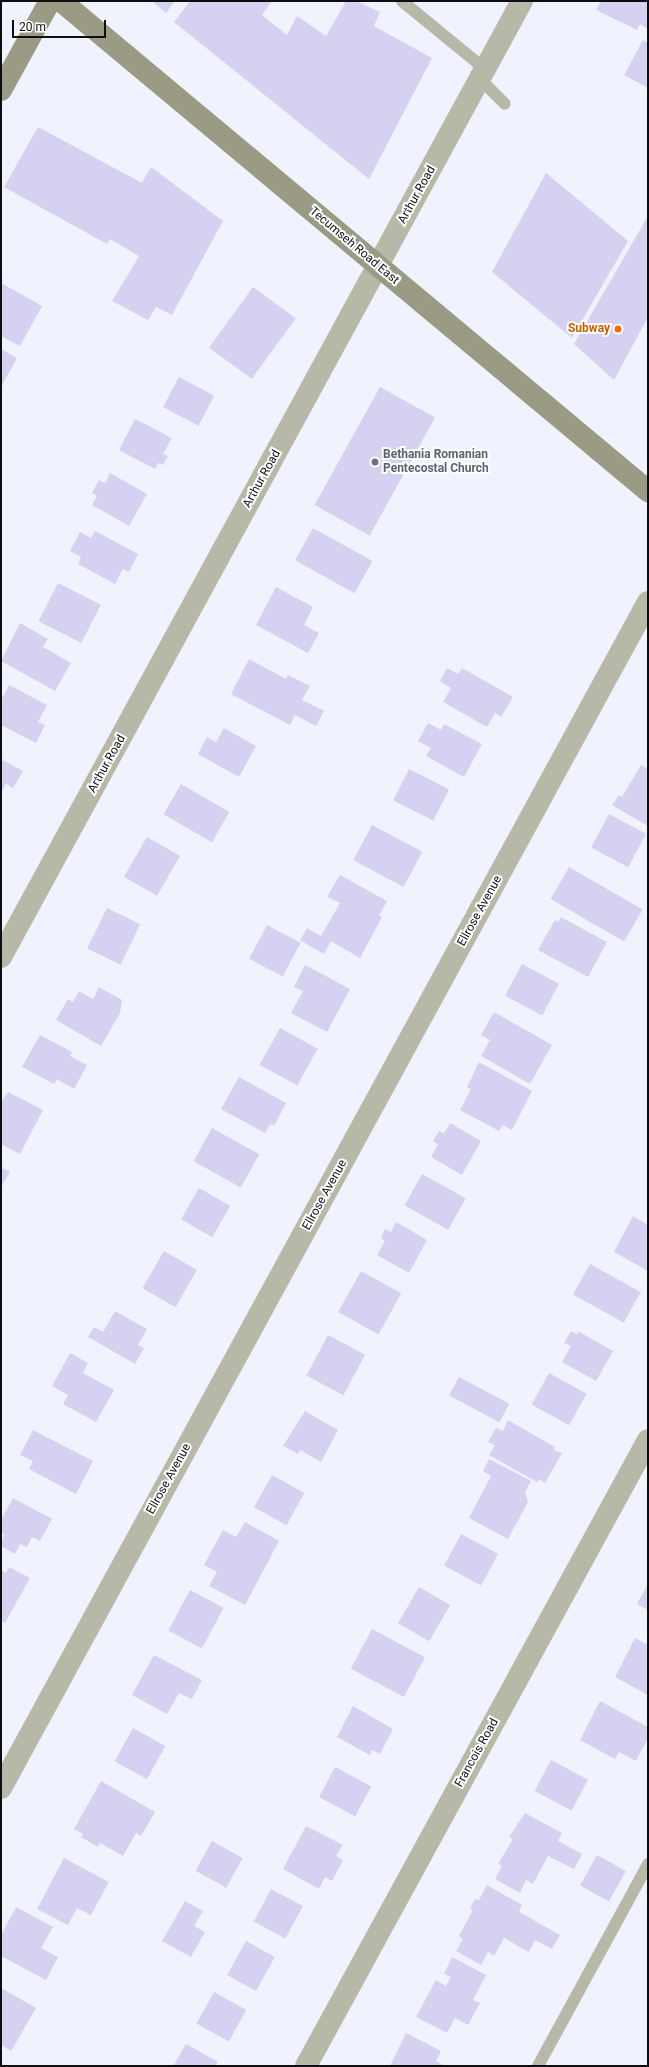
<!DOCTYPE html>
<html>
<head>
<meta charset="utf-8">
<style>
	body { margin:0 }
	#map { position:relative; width:649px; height:2067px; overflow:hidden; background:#f0f3fe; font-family:Roboto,sans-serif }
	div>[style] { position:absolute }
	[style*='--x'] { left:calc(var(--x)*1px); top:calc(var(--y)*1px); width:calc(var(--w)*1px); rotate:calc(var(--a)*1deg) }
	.building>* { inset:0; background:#d6d0f1; transform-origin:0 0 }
	.lane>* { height:12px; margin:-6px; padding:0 6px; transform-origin:6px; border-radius:6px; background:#b8b8a9 }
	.street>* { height:22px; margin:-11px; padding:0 11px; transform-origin:11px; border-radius:11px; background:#b8b8a9 }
	.secondary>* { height:22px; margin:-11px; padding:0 11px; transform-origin:11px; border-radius:11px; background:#9b9b85 }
	.dots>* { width:11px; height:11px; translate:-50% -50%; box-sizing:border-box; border:2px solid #fff; border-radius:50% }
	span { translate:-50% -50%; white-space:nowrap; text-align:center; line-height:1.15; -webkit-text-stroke:4px #fff; paint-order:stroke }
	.street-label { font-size:12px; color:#0d0e11 }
	.food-label { font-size:12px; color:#c56008; font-weight:700 }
	.right { translate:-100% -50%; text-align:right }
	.worship-label { font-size:12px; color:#5b616d; font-weight:700 }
	.left { translate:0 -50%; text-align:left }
	.frame { position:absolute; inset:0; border:2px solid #0d0e11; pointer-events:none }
	.scale { position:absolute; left:12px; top:20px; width:94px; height:18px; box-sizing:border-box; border:2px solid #0d0e11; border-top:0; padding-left:5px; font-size:12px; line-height:14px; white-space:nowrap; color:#0d0e11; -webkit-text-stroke:3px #fff; paint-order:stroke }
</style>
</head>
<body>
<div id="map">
	<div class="building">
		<i style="clip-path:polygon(152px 1px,175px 1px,166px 13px)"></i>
		<i style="clip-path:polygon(190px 1px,272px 1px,262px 15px,287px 35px,297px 16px,326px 36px,346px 1px,356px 1px,380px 12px,374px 26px,432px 58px,369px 179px,174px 22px)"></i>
		<i style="clip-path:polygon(601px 1px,648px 1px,648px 29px,640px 24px,637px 30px,596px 10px)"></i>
		<i style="clip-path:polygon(643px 40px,648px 43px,648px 88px,624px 75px)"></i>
		<i style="clip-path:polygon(38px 127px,142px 183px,151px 167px,223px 221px,172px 315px,156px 307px,148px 320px,112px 301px,139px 256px,110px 239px,107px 244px,4px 187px)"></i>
		<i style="clip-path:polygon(546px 173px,628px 241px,572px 338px,492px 272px)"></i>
		<i style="clip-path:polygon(648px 216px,648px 317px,614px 380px,574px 344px)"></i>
		<i style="clip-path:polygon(1px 283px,42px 306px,20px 346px,1px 336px)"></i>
		<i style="left:253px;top:287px;width:53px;height:75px;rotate:36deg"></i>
		<i style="clip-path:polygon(1px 349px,17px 358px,1px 387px)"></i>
		<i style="left:179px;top:377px;width:40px;height:34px;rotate:28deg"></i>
		<i style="left:380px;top:387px;width:63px;height:135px;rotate:29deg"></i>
		<i style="clip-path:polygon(135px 419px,172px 438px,163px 454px,168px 456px,163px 465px,158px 463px,155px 469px,119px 450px)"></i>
		<i style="clip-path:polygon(110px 473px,147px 494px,129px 526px,92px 505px,97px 496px,92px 493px,99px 480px,105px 483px)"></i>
		<i style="left:313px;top:528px;width:68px;height:37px;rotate:29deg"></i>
		<i style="clip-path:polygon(95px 531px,138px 554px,129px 572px,123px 569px,115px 584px,78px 564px,81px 557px,70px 551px,80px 532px,91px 538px)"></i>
		<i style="left:58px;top:583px;width:48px;height:43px;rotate:27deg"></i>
		<i style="clip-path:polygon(276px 587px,313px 607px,304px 625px,319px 633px,308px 653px,256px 625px)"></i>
		<i style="clip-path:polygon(20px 623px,48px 639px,43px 647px,71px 663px,55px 691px,1px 661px)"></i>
		<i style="clip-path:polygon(249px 659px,286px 679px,288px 675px,310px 686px,302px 700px,324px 711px,316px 726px,295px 715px,290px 725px,231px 694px)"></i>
		<i style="clip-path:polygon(447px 668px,458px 674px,462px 668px,513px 697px,501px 717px,495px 713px,487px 727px,443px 702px,451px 688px,440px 681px)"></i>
		<i style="clip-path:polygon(9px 685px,47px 705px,38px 722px,45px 725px,36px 743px,1px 725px,1px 700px)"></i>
		<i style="clip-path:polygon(428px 723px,441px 730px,444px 724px,482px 744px,464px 777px,426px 756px,431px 748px,418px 741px)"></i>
		<i style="clip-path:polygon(224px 728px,256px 746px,239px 777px,198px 754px,207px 737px,216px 742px)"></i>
		<i style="clip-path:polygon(1px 759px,23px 771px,13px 788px,6px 784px,1px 792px)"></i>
		<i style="clip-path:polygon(641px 765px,648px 769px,648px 826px,612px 805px,619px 795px,622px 797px)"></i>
		<i style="left:409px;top:769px;width:45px;height:35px;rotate:27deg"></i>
		<i style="left:181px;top:784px;width:56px;height:35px;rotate:30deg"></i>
		<i style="left:609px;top:814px;width:42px;height:38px;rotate:28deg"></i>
		<i style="left:372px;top:825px;width:57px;height:40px;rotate:28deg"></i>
		<i style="left:147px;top:837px;width:38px;height:46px;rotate:30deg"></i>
		<i style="left:569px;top:867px;width:85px;height:37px;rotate:30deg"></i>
		<i style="clip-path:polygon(340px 875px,387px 901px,379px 916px,382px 917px,360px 958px,331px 941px,324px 954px,300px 940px,307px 928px,321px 936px,340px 903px,327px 897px)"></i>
		<i style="left:107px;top:908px;width:37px;height:45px;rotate:26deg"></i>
		<i style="clip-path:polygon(561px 917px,607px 942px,588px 977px,538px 950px,555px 920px,558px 922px)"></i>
		<i style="left:267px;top:925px;width:38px;height:38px;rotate:28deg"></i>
		<i style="left:522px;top:964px;width:42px;height:36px;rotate:28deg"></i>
		<i style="clip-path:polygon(305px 965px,350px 989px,327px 1032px,291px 1013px,303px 991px,294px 987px)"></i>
		<i style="clip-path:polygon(99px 987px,122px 1000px,120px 1013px,101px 1046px,56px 1020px,68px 999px,73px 1002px,79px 991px,93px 999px)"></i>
		<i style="clip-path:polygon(494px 1012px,552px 1045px,530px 1084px,481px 1056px,490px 1040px,481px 1035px)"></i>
		<i style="left:280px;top:1028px;width:43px;height:42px;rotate:29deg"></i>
		<i style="clip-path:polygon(40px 1035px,72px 1052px,70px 1056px,87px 1065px,74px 1089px,57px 1079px,54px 1084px,22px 1067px)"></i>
		<i style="clip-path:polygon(479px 1062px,532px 1091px,512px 1130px,503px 1125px,499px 1131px,460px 1110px,471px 1089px,467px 1087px)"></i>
		<i style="clip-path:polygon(239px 1077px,286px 1103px,274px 1126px,270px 1124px,265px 1133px,221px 1109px)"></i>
		<i style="clip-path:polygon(8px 1092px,43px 1110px,20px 1154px,1px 1144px,1px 1103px)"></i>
		<i style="clip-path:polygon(450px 1123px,481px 1141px,462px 1175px,431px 1157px,438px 1144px,433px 1141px,439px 1131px,444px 1133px)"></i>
		<i style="left:212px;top:1128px;width:54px;height:38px;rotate:29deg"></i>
		<i style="clip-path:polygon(1px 1167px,10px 1172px,1px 1187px)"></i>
		<i style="left:422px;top:1174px;width:50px;height:36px;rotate:29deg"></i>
		<i style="left:199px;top:1188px;width:36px;height:36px;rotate:30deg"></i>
		<i style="clip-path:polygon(633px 1216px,648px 1225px,648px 1271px,614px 1252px)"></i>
		<i style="clip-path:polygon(396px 1222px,427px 1240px,409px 1273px,377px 1255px,385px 1241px,381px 1238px,385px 1229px,391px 1232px)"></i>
		<i style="left:164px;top:1251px;width:38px;height:43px;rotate:30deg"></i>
		<i style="left:590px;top:1264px;width:58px;height:35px;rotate:29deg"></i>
		<i style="left:361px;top:1271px;width:46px;height:47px;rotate:29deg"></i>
		<i style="clip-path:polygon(115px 1311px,147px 1329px,138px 1345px,144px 1348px,135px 1364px,88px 1337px,94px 1327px,103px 1332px)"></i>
		<i style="clip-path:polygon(571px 1331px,577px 1334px,578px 1331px,613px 1351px,596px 1381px,562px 1362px,571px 1346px,564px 1343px)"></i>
		<i style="left:328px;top:1335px;width:42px;height:46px;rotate:28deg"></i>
		<i style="clip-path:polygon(70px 1353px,88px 1363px,83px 1373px,114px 1390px,96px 1422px,63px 1404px,68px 1395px,52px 1386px)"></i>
		<i style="left:549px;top:1373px;width:43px;height:36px;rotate:29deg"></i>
		<i style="left:459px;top:1377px;width:57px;height:21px;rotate:28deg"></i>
		<i style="clip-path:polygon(305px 1411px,338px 1430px,321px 1462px,300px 1450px,298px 1454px,283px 1446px)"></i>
		<i style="clip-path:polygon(508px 1420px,555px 1447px,554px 1450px,562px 1453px,545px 1483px,539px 1479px,537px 1482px,489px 1455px,495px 1445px,488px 1442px,496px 1428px,503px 1431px)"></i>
		<i style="clip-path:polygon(33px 1430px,93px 1461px,76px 1494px,29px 1469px,33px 1461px,20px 1455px)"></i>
		<i style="clip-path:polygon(489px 1459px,531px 1481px,525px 1492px,528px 1502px,508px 1539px,469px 1518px,491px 1476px,483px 1471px)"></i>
		<i style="left:272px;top:1475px;width:37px;height:37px;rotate:29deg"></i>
		<i style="clip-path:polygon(13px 1498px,52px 1519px,40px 1541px,32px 1537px,27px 1547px,20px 1544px,15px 1554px,1px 1546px,4px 1534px,1px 1533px,1px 1520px)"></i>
		<i style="clip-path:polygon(245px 1522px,279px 1541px,245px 1605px,209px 1586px,217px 1572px,204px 1565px,223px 1530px,236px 1537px)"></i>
		<i style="left:461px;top:1534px;width:42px;height:36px;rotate:28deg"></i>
		<i style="clip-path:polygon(9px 1567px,30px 1578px,5px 1623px,1px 1621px,1px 1570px,6px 1573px)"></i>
		<i style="clip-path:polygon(648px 1584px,648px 1610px,637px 1604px)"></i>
		<i style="left:419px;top:1587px;width:36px;height:42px;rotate:30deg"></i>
		<i style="left:190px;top:1590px;width:38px;height:46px;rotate:28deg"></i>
		<i style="left:372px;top:1629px;width:60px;height:45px;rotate:28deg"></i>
		<i style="clip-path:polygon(635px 1638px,648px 1645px,648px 1695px,615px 1677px)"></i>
		<i style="clip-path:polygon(154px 1655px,202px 1680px,192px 1699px,179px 1693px,167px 1714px,132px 1695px)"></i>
		<i style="clip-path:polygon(600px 1701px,648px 1727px,648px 1738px,636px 1761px,619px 1752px,615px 1759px,580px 1740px)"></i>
		<i style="clip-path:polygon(353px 1706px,393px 1729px,380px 1754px,372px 1750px,370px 1755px,337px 1737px)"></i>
		<i style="left:133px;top:1728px;width:37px;height:38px;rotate:29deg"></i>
		<i style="left:551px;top:1760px;width:42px;height:35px;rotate:28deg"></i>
		<i style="left:335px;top:1767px;width:41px;height:34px;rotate:28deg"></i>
		<i style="clip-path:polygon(101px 1781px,155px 1812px,141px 1836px,136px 1833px,123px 1856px,100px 1843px,98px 1847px,81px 1837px,83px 1834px,74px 1829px)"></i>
		<i style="clip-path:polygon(525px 1813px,562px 1833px,558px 1841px,582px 1854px,574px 1869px,548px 1856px,533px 1884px,526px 1880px,520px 1893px,495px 1879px,502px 1866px,498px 1864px,513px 1839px,509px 1837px)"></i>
		<i style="clip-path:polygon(306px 1826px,343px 1845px,336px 1856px,343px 1860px,332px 1881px,325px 1877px,319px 1889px,283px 1869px)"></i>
		<i style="left:212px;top:1841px;width:35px;height:34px;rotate:29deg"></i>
		<i style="left:597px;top:1855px;width:33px;height:35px;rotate:29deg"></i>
		<i style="clip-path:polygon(64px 1858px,109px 1882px,91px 1915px,77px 1908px,68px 1925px,37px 1909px)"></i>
		<i style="clip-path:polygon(487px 1885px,522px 1905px,519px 1912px,560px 1935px,552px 1949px,535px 1940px,529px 1952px,504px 1938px,494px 1956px,488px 1952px,481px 1965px,456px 1951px,463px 1939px,459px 1936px,473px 1910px,470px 1908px,475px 1899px,479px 1900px)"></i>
		<i style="left:271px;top:1889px;width:36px;height:37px;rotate:28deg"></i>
		<i style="clip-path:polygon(185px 1901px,203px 1911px,194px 1926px,205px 1932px,191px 1957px,162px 1941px)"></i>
		<i style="clip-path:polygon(16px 1907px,53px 1927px,41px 1948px,58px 1957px,46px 1980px,1px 1956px,1px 1935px)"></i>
		<i style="left:246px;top:1941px;width:33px;height:39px;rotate:29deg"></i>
		<i style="clip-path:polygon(452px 1957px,486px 1975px,473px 2000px,480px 2003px,468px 2025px,455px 2018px,447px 2033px,416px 2017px,436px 1980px,446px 1986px,451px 1977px,444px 1974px)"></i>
		<i style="clip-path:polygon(1px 1988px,36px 2008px,11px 2051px,1px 2045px)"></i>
		<i style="left:214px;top:1992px;width:37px;height:36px;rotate:29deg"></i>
		<i style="clip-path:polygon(406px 2033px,441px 2051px,436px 2061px,446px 2066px,390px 2066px)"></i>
		<i style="clip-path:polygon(186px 2044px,218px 2062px,215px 2066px,173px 2066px)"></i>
	</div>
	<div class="lane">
		<i style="--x:402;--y:1;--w:107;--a:39.3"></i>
		<i style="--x:480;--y:79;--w:35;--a:45"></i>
		<i style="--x:538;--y:2066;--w:230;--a:-61.4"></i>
	</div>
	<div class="street">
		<i style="--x:1;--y:957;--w:1089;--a:-61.41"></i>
		<i style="--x:1;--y:1788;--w:1351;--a:-61.39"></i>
		<i style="--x:306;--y:2066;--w:713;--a:-61.35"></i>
	</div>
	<div class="secondary">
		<i style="--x:61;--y:1;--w:765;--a:39.85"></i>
		<i style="--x:1;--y:90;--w:102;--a:-61.2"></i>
	</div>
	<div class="dots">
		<i style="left:618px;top:329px;background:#e8710a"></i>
		<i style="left:375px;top:462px;background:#6b7280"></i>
	</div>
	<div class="street-label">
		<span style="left:417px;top:195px;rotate:-61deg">Arthur Road</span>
		<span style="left:354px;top:246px;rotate:40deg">Tecumseh Road East</span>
		<span style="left:262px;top:479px;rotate:-61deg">Arthur Road</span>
		<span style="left:107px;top:764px;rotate:-61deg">Arthur Road</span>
		<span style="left:480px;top:911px;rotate:-61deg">Ellrose Avenue</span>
		<span style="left:325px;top:1195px;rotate:-61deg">Ellrose Avenue</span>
		<span style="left:169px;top:1479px;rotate:-61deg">Ellrose Avenue</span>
		<span style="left:477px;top:1753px;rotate:-61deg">Francois Road</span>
	</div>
	<div class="food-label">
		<span class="right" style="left:610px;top:329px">Subway</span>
	</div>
	<div class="worship-label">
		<span class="left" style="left:383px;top:462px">Bethania Romanian<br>Pentecostal Church</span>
	</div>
	<div class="frame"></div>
	<div class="scale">20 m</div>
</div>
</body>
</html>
